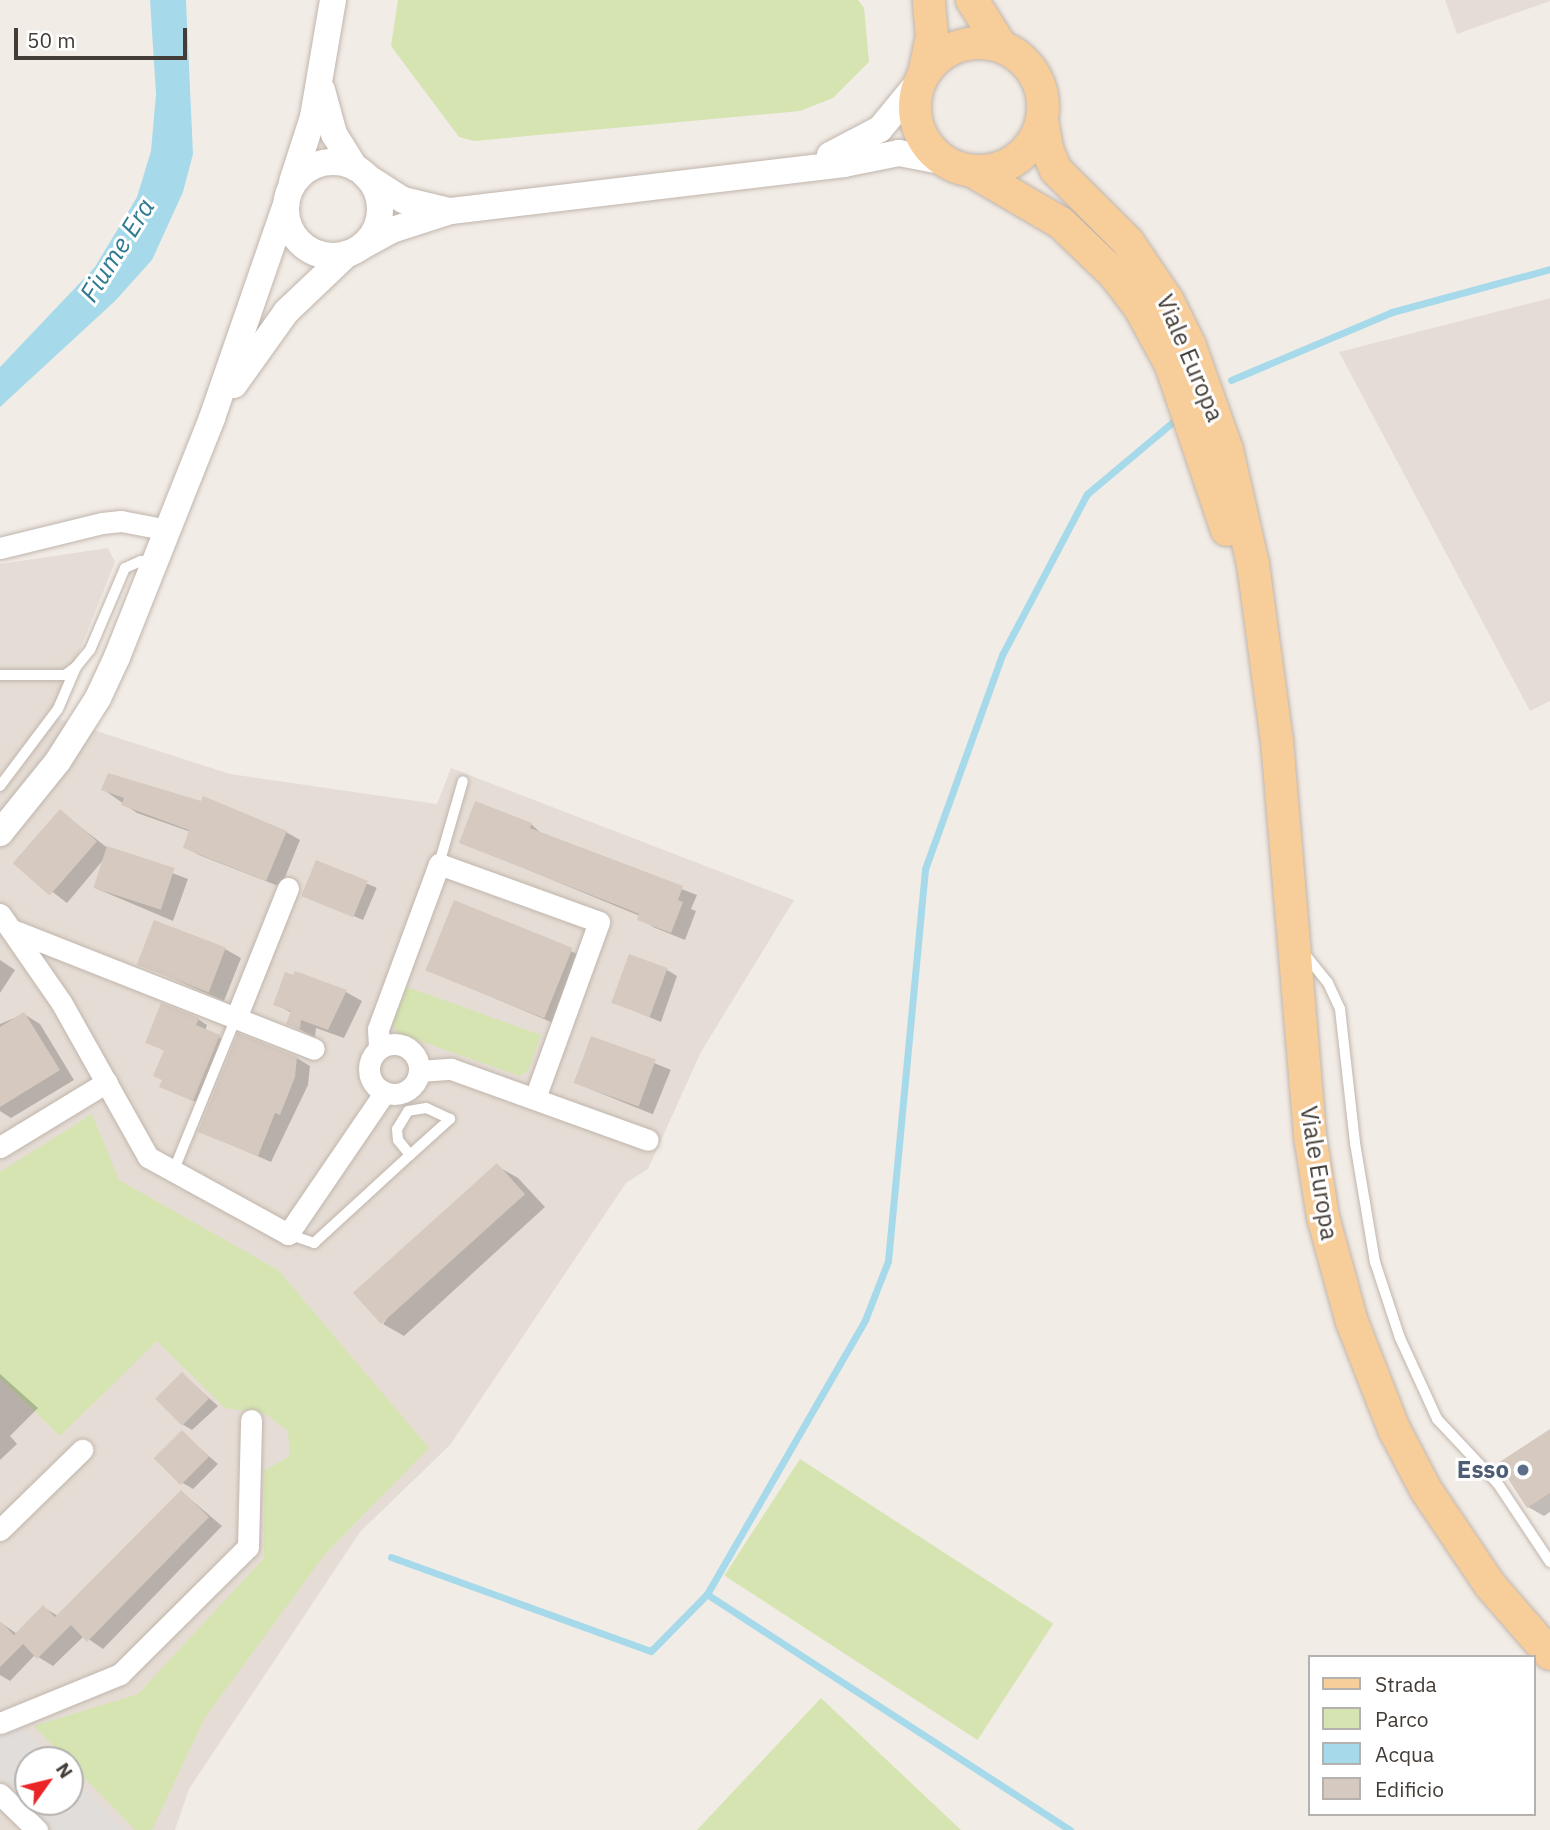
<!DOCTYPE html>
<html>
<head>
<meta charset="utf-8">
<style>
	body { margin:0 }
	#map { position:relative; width:1550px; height:1830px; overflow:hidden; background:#f2ece6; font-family:"IBM Plex Sans",sans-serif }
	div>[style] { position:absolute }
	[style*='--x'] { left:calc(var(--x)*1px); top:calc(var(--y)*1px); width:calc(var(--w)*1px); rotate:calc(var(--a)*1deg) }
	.residential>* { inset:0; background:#e5ddd5 }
	.green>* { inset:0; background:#d5e4b1; transform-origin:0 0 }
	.parking>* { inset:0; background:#e0dddb }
	.water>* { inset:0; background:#a6daeb }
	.shadow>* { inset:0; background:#0003; transform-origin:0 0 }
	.stream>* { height:7px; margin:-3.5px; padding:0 3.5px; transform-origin:3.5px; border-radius:3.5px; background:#a6daeb }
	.building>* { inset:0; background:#d6c9bf; transform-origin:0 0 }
	.roads { filter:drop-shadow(0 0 2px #c0b5ac) drop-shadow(0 0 2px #c0b5ac) }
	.service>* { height:10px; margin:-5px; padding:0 5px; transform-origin:5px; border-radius:5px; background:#fff }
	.minor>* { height:21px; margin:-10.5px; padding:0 10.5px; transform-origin:10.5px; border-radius:10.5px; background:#fff }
	.minor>.ring { margin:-10.5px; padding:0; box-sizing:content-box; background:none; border:21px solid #fff; border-radius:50% }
	.tertiary>* { height:26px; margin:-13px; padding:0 13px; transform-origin:13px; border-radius:13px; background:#fff }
	.tertiary>.ring { margin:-13px; padding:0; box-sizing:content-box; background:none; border:26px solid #fff; border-radius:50% }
	.primary>* { height:32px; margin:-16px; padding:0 16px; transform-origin:16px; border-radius:16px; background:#f7cd9a }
	.primary>.ring { margin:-16px; padding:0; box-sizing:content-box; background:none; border:32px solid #f7cd9a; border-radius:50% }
	.dots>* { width:19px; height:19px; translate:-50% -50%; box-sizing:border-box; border:4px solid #fff; border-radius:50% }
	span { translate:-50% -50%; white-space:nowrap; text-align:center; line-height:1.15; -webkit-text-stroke:6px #fff; paint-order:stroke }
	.street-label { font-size:24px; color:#443c36 }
	.service-label { font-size:24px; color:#4e5e75; font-weight:700 }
	.right { translate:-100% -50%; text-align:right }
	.water-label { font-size:26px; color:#307a92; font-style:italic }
	.legend { position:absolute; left:1308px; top:1655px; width:228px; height:161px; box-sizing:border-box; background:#fff; border:2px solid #b4b1af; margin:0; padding:9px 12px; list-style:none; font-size:21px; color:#443c36 }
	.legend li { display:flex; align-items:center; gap:14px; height:35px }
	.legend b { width:35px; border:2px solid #b4b1af }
	.north { position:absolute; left:14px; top:1746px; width:70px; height:70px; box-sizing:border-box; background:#fff; border:2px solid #b4b1af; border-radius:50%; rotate:56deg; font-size:19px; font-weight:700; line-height:28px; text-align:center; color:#443c36 }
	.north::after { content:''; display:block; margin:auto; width:24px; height:32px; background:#eb2427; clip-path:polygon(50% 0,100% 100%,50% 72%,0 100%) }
	.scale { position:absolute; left:14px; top:28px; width:173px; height:32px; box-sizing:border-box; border:4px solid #443c36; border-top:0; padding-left:9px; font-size:21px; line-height:24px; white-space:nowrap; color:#443c36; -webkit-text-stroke:5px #fff; paint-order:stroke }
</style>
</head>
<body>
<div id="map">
	<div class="residential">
		<i style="clip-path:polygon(1445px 0,1550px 0,1550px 1px,1457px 34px)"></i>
		<i style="clip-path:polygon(1550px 298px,1550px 701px,1530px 711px,1339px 352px)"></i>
		<i style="clip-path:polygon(evenodd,108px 548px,115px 562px,53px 717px,230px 774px,437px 804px,451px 768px,794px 900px,701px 1052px,648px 1169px,626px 1183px,450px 1445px,360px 1532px,189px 1789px,175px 1830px,0 1830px,0 564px,108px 548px,28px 1760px,70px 1760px,70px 1802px,28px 1802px,28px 1760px)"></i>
	</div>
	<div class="green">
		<i style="clip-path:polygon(398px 0,858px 0,864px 8px,869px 62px,833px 98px,800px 111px,474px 141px,459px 137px,391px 46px)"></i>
		<i style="clip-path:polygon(407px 987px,541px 1035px,528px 1071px,520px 1076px,397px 1033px,392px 1024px)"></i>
		<i style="clip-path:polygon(92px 1114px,119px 1180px,278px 1270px,429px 1448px,325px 1554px,204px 1719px,152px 1830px,135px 1830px,34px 1726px,138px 1694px,264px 1558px,264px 1471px,290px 1456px,288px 1431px,266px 1414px,225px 1408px,157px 1341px,60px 1436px,0 1378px,0 1172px)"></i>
		<i style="left:800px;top:1459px;width:302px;height:139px;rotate:33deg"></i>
		<i style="clip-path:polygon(821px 1698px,961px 1830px,697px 1830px)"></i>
	</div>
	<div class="parking">
		<i style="clip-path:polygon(0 1705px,55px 1760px,28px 1760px,28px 1802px,70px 1802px,70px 1775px,126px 1830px,54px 1830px,0 1777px)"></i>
	</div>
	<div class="water">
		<i style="clip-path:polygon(150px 0,186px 0,193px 154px,183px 192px,152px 260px,115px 301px,0 407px,0 367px,95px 267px,137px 197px,151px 151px,156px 94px)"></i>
	</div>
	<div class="shadow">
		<i style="clip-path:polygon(104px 790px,286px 832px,300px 840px,281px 887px,199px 855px,185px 847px,191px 832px,137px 813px)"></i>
		<i style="clip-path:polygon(61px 812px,109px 849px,188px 879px,173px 921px,95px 888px,104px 859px,67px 903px,16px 864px)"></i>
		<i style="clip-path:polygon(531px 824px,544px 836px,697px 895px,691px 909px,696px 911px,685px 940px,653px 927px,640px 916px,461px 842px)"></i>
		<i style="left:316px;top:862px;width:66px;height:35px;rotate:23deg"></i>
		<i style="left:455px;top:902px;width:144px;height:73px;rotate:23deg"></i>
		<i style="clip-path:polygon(225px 949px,241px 958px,224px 1001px,139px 964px)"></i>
		<i style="clip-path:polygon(0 960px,15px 970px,0 993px)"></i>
		<i style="clip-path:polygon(667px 970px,677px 976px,661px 1022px,613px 1002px)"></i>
		<i style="clip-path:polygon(346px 992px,362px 1001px,344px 1038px,316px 1028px,315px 1037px,304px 1032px,288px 1023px,292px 1013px,275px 1004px)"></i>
		<i style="clip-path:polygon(24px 1014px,40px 1024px,74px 1080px,11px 1118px,0 1111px,0 1024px)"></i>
		<i style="clip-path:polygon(198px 1019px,207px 1025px,205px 1031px,229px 1042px,203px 1105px,170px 1091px,164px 1080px,165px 1051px,147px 1042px)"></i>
		<i style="left:592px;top:1038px;width:85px;height:48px;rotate:22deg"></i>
		<i style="clip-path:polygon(297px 1058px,310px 1066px,308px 1085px,271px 1162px,200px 1131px)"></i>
		<i style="clip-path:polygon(497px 1166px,518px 1178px,545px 1207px,404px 1336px,383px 1324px)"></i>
		<i style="clip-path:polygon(0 1374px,38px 1408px,10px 1436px,17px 1444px,0 1460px)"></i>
		<i style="clip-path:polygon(182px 1374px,218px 1406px,192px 1430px,182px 1424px)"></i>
		<i style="clip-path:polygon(1550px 1432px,1550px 1512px,1544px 1516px,1528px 1507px)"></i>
		<i style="clip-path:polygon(182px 1433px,218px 1464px,193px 1489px,183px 1483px)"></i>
		<i style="clip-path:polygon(182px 1492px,222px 1526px,103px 1649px,84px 1636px,53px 1666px,35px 1655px,10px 1681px,0 1675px,0 1622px,17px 1634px,43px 1607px,58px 1616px)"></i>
	</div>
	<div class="stream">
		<i style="--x:1231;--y:380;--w:175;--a:-22.9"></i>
		<i style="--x:1392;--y:312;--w:164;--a:-15.2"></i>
		<i style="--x:391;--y:1557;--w:276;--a:19.9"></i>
		<i style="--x:651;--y:1651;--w:80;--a:-45.5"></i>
		<i style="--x:1070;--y:1830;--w:433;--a:-147"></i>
		<i style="--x:707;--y:1594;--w:316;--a:-60"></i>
		<i style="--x:865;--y:1320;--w:63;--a:-68.7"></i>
		<i style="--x:888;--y:1261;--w:394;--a:-84.6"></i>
		<i style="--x:925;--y:869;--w:227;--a:-70.2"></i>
		<i style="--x:1002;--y:655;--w:182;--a:-62.2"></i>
		<i style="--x:1087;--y:494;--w:123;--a:-40"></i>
	</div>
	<div class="building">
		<i style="clip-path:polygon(108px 773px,201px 801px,203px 796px,287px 831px,266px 881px,183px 848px,189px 830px,121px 805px,124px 798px,101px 790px)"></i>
		<i style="clip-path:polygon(475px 801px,532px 823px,530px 828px,683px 886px,678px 900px,683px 902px,671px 933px,637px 920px,639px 914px,622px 907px,459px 843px)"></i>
		<i style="left:60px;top:809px;width:49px;height:72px;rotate:41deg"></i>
		<i style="left:107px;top:846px;width:71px;height:44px;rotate:18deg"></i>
		<i style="left:316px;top:860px;width:56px;height:39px;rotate:22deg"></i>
		<i style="left:454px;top:900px;width:128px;height:76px;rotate:22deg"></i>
		<i style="left:154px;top:920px;width:77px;height:48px;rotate:21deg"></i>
		<i style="left:629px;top:954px;width:41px;height:52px;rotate:20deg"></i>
		<i style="clip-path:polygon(295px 971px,347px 990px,328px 1030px,301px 1020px,300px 1029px,286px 1024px,291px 1011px,273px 1005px,285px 972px,293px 975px)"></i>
		<i style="clip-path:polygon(161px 1003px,199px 1018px,196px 1025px,220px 1035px,193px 1101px,159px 1087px,162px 1080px,153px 1076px,164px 1050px,145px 1043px)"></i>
		<i style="clip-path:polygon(24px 1012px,60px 1070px,0 1107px,0 1027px)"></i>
		<i style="clip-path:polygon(238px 1033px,297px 1057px,295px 1077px,280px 1115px,275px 1113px,258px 1156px,198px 1132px)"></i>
		<i style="left:591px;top:1036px;width:69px;height:50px;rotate:20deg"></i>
		<i style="left:497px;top:1163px;width:42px;height:194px;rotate:48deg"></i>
		<i style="left:182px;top:1372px;width:38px;height:38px;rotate:45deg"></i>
		<i style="clip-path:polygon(1550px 1429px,1550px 1493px,1527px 1508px,1498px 1463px)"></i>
		<i style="left:182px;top:1430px;width:38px;height:40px;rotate:45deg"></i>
		<i style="clip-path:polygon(181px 1490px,209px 1517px,87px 1642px,71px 1625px,37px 1659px,23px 1644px,0 1667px,0 1621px,14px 1635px,43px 1605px,55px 1617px)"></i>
	</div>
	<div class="roads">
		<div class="service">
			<i style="--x:0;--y:675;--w:65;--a:0"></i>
			<i style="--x:65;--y:675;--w:14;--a:-36"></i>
			<i style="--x:76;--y:667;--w:22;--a:-51"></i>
			<i style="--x:90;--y:650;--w:89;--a:-66.9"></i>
			<i style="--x:125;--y:568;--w:17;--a:-24"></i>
			<i style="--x:141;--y:561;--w:13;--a:9"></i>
			<i style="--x:0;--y:786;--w:96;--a:-53"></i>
			<i style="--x:58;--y:709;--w:46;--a:-66.8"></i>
			<i style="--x:439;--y:864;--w:86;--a:-73.9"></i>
			<i style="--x:1303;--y:952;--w:40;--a:51"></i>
			<i style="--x:1328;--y:983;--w:29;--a:65"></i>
			<i style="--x:1340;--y:1009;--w:135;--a:83.6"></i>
			<i style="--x:1355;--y:1143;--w:121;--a:80.5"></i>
			<i style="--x:1375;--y:1262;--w:80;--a:71.8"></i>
			<i style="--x:1400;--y:1338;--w:89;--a:65.4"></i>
			<i style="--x:1437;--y:1419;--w:89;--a:46.8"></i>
			<i style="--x:1498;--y:1484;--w:94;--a:56.3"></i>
			<i style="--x:173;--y:1172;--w:166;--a:-67.8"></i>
			<i style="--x:288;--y:1234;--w:28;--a:19"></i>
			<i style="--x:314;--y:1243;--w:130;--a:-42.5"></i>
			<i style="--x:410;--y:1155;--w:54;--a:-42"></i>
			<i style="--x:450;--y:1119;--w:26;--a:-155"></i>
			<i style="--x:426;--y:1108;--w:18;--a:171"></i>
			<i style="--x:408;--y:1111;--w:21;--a:121"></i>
			<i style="--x:397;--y:1129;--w:11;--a:85"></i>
			<i style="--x:398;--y:1140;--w:19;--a:51"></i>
		</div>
		<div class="minor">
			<i style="--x:0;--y:548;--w:105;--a:-13.8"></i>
			<i style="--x:102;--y:523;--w:19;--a:-6"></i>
			<i style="--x:121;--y:521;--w:48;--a:10.8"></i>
			<i style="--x:0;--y:914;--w:107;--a:55.3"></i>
			<i style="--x:61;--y:1002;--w:178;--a:60.7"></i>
			<i style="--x:148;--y:1157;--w:160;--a:28.8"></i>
			<i style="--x:288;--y:1234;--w:172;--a:-55.7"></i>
			<i style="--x:15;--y:931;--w:321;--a:21.5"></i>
			<i style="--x:236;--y:1018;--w:140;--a:-68.2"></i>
			<i class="ring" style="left:369px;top:1044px;width:29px;height:29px"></i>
			<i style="--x:379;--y:1047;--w:18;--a:-93"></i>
			<i style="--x:378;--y:1029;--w:176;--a:-69.7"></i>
			<i style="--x:439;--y:864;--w:170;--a:19.9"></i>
			<i style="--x:599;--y:922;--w:187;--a:110"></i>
			<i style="--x:419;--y:1071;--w:32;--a:-4"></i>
			<i style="--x:451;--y:1069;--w:209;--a:19.8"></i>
			<i style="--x:0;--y:1147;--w:125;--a:-31.3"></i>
			<i style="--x:0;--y:1530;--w:115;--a:-44.3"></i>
			<i style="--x:0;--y:1723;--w:130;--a:-22.2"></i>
			<i style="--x:120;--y:1674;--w:180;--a:-44.8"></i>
			<i style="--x:248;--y:1547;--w:127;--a:-88.6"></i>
			<i style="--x:0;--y:1794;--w:52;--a:44.2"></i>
		</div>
		<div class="tertiary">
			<i style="--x:322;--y:90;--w:46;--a:74.7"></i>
			<i style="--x:334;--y:134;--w:39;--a:58"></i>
			<i style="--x:830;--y:155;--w:56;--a:-27.5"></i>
			<i style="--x:880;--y:129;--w:65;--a:-50.6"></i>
			<i class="ring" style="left:286px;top:162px;width:68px;height:68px"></i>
			<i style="--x:367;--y:177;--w:43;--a:32.6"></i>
			<i style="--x:403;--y:200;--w:47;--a:13.4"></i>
			<i style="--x:292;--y:182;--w:68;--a:-72.1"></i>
			<i style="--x:313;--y:117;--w:119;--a:-80.3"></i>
			<i style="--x:361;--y:247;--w:35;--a:-29"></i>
			<i style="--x:392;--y:230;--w:62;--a:-17.9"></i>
			<i style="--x:451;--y:211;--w:396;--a:-6.8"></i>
			<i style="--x:844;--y:164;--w:56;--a:-11.3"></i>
			<i style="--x:899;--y:153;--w:48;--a:10.8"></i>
			<i style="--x:234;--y:385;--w:90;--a:-54.5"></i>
			<i style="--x:286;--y:312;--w:84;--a:-43.6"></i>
			<i style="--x:0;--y:833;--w:92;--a:-51.1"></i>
			<i style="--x:58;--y:761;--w:75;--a:-57.6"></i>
			<i style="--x:98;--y:698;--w:45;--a:-65.1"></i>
			<i style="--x:117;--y:657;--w:257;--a:-68.3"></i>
			<i style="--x:212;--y:418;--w:226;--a:-70.9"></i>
		</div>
		<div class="primary">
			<i style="--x:972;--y:0;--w:54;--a:57.8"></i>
			<i class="ring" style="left:915px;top:43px;width:96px;height:96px"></i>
			<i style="--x:924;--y:74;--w:38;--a:-78"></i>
			<i style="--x:932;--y:37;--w:37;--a:-95"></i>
			<i style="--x:1042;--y:120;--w:29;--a:80"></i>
			<i style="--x:1047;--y:149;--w:23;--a:67"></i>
			<i style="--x:1056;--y:170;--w:102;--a:45"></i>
			<i style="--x:1128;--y:242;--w:71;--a:55.9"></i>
			<i style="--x:1168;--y:301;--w:50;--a:63.9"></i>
			<i style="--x:1190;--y:346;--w:110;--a:70.4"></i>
			<i style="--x:1227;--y:450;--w:117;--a:77.2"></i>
			<i style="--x:1253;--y:564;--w:179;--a:82.3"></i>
			<i style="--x:1277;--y:741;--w:402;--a:85.2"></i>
			<i style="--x:1311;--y:1142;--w:76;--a:80.9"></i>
			<i style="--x:1323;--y:1217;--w:109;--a:74.6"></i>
			<i style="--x:1352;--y:1322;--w:115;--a:68.6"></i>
			<i style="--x:1394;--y:1429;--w:69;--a:62.3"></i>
			<i style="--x:1426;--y:1490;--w:115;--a:56"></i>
			<i style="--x:1490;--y:1585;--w:91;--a:49"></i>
			<i style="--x:972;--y:171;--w:103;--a:30.3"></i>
			<i style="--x:1061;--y:223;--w:75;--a:43.9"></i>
			<i style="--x:1115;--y:275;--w:41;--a:52.9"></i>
			<i style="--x:1140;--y:308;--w:65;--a:61.5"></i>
			<i style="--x:1171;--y:365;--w:174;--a:71.3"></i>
		</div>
	</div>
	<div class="dots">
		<i style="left:1523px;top:1470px;background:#5c6f8a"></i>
	</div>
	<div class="street-label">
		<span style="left:1190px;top:358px;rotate:67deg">Viale Europa</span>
		<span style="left:1319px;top:1173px;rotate:81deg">Viale Europa</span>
	</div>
	<div class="service-label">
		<span class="right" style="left:1509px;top:1470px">Esso</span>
	</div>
	<div class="water-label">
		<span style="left:117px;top:250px;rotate:-58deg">Fiume Era</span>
	</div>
	<ul class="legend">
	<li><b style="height:9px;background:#f7cd9a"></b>Strada</li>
	<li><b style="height:19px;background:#d5e4b1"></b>Parco</li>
	<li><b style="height:19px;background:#a6daeb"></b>Acqua</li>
	<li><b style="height:19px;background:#d6c9bf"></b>Edificio</li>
	</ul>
	<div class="north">N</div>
	<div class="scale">50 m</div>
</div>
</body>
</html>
